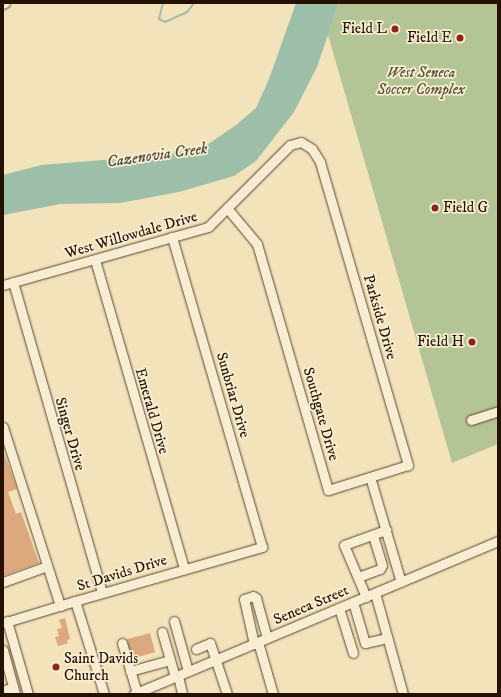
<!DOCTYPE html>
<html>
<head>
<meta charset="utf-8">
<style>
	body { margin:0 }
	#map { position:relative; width:501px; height:697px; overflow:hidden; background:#f3e3bb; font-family:"IM FELL DW Pica",serif }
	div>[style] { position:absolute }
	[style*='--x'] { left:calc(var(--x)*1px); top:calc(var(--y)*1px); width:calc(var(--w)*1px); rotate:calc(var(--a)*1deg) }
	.green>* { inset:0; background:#b4c595 }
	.water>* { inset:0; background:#9dbfaa }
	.stream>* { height:2px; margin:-1px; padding:0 1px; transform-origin:1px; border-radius:1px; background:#9dbfaa }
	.building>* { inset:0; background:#dca87d; transform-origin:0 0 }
	.roads { filter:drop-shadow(0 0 1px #58462f) drop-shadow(0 0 1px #58462f) }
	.minor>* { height:9px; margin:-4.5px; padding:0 4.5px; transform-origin:4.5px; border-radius:4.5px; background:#f7edd3 }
	.dots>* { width:11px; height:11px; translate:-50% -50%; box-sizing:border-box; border:2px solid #f7edd3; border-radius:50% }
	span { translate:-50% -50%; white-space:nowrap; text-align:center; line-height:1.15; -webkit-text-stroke:3.5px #f7edd3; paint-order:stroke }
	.poi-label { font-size:15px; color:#251100 }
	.right { translate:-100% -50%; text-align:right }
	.left { translate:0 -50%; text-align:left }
	.park-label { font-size:15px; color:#575034; font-style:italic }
	.street-label { font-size:15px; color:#251100 }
	.water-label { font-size:16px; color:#4f4e3c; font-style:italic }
	.frame { position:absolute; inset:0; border:4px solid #251100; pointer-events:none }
</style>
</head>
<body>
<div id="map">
	<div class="green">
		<i style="clip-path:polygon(339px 3px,498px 3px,498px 444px,452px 463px,328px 35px)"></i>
	</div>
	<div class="water">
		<i style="clip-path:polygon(296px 3px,339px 3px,317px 67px,294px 112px,256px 161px,234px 176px,179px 192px,120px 203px,61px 204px,3px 215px,3px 175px,41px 165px,166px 155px,207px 145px,236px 125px,256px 108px,269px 79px)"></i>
	</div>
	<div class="stream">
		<i style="--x:143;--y:3;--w:6;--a:0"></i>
		<i style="--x:163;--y:3;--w:16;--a:104"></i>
		<i style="--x:159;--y:19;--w:7;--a:27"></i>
		<i style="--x:165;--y:22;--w:24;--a:-24"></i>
		<i style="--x:187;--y:12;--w:11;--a:-52"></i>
	</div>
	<div class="building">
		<i style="clip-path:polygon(4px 453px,17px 489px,8px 492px,16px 514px,21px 512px,39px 563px,3px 576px)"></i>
		<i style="clip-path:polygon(65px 618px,70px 639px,67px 640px,68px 643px,58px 646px,55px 637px,59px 636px,57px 629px,62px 628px,59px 620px)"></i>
		<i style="left:150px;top:633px;width:20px;height:24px;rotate:75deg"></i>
	</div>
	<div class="roads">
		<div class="minor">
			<i style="--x:3;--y:4;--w:2;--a:-27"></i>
			<i style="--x:95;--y:260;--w:322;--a:73.9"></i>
			<i style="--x:13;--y:282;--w:323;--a:74"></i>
			<i style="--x:3;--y:285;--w:213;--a:-15.8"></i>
			<i style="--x:208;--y:227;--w:116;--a:-45"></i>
			<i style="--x:290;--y:145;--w:11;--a:-15"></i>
			<i style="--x:301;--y:142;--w:13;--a:32"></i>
			<i style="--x:312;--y:149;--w:15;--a:58"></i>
			<i style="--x:320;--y:162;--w:316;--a:73.8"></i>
			<i style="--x:408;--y:465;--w:84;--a:162.6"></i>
			<i style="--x:328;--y:490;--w:256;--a:-106.1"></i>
			<i style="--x:257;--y:244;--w:47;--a:-129.8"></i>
			<i style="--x:471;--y:420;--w:28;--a:-18"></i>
			<i style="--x:3;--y:427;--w:188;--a:72.3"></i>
			<i style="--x:370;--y:477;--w:109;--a:73.6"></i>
			<i style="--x:358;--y:577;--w:23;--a:-20"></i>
			<i style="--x:380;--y:569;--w:4;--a:-63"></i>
			<i style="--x:382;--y:565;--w:31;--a:-107"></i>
			<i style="--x:3;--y:582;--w:47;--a:-20"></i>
			<i style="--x:375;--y:593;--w:105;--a:74.5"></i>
			<i style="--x:366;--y:597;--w:56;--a:-112.9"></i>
			<i style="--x:344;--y:545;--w:45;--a:-19.7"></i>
			<i style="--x:353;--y:602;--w:43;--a:73.7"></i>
			<i style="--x:365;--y:643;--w:23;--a:-13"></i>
			<i style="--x:339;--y:608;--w:47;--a:72.7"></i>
			<i style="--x:7;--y:621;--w:76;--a:74"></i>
			<i style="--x:174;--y:621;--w:52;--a:74.4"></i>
			<i style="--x:3;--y:623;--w:75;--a:-17"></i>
			<i style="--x:162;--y:632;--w:47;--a:73.9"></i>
			<i style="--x:258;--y:642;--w:54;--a:73.9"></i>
			<i style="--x:122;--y:643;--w:52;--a:73.3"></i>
			<i style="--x:254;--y:644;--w:46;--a:-102.5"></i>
			<i style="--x:244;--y:599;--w:9;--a:-18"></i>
			<i style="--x:253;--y:596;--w:4;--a:34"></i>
			<i style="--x:256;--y:598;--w:41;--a:74.6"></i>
			<i style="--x:196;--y:649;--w:15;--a:-23"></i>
			<i style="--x:210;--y:643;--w:54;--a:71.6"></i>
			<i style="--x:3;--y:650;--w:46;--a:74.7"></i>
			<i style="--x:130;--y:671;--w:41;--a:-15.4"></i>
			<i style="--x:178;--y:676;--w:18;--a:77"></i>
			<i style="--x:3;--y:691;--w:11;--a:-22"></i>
			<i style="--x:104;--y:694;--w:97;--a:-107.3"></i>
			<i style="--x:75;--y:601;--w:195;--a:-16.1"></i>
			<i style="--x:262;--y:547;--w:323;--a:-106.2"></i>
			<i style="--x:134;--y:694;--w:395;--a:-22.8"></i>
		</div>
	</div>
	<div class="dots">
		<i style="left:395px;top:29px;background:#8f2418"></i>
		<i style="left:460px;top:38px;background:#8f2418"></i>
		<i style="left:435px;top:208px;background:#8f2418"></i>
		<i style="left:472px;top:342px;background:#8f2418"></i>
		<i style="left:56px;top:667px;background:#8f2418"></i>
	</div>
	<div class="poi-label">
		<span class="right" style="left:387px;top:29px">Field L</span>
		<span class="right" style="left:452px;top:38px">Field E</span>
		<span class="left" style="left:443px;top:208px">Field G</span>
		<span class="right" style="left:464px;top:342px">Field H</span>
		<span class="left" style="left:64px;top:667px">Saint Davids<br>Church</span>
	</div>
	<div class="park-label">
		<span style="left:421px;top:81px">West Seneca<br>Soccer Complex</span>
	</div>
	<div class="street-label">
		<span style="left:131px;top:235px;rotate:-16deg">West Willowdale Drive</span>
		<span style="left:380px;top:317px;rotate:74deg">Parkside Drive</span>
		<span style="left:233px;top:395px;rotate:74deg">Sunbriar Drive</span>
		<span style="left:152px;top:411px;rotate:74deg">Emerald Drive</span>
		<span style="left:321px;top:414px;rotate:74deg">Southgate Drive</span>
		<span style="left:70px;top:434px;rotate:74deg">Singer Drive</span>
		<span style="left:122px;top:573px;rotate:-17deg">St Davids Drive</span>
		<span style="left:311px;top:605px;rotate:-23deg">Seneca Street</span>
	</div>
	<div class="water-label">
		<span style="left:157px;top:155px;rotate:-8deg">Cazenovia Creek</span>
	</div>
	<div class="frame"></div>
</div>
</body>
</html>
